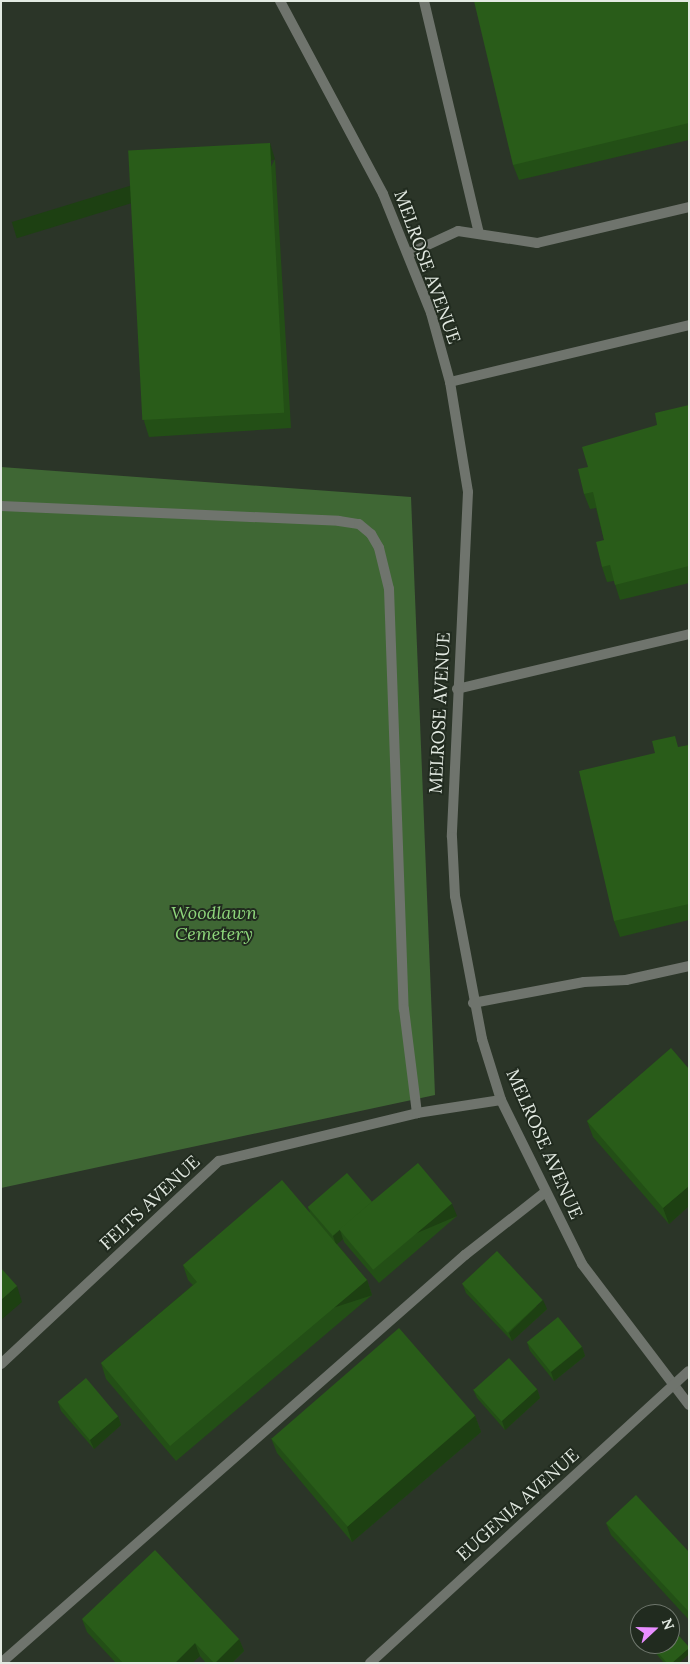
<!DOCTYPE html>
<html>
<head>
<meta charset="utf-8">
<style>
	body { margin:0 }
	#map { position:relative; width:690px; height:1664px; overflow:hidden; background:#2b3528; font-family:Lora,serif }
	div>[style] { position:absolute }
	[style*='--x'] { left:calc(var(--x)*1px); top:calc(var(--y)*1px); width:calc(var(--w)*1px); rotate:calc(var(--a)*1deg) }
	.green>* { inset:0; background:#3f6734 }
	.lane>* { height:10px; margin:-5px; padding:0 5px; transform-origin:5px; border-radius:5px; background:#6f746d }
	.street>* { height:10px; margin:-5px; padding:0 5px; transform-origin:5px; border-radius:5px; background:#6f746d }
	.wall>* { inset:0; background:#234f16 }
	.shaded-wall>* { inset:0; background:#1d4012; transform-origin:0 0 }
	.building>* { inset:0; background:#295c19; transform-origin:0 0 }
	span { translate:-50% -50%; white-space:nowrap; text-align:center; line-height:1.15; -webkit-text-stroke:4px #212b1f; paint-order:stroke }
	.street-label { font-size:18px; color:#e3eae2 }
	.park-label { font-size:18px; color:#8ed67b; font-style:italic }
	.frame { position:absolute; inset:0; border:2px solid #e3eae2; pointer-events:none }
	.north { position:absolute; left:630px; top:1604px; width:50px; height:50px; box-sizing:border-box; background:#212b1f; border:1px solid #6f776d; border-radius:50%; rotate:69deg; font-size:14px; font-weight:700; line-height:20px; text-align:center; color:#e3eae2 }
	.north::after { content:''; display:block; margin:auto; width:18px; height:22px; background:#e88eff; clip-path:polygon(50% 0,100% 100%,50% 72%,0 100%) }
</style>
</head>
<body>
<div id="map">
	<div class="green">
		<i style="clip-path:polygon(1px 467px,411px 497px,435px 1095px,1px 1188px)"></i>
	</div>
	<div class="lane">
		<i style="--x:424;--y:1;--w:238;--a:76.7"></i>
		<i style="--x:408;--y:254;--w:55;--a:-24.7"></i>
		<i style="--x:458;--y:231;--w:80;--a:8.6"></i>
		<i style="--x:537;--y:243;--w:156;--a:-13.3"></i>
		<i style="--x:450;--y:382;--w:246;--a:-13.4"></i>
		<i style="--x:1;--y:506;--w:338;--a:2.5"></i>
		<i style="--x:339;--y:521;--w:20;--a:9"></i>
		<i style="--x:359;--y:524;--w:16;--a:40"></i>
		<i style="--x:371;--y:534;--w:16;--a:60"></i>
		<i style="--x:379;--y:548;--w:42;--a:76.3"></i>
		<i style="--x:389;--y:589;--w:420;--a:88"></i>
		<i style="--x:404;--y:1009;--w:105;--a:82.9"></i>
		<i style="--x:457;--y:689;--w:238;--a:-13.3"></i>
		<i style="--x:473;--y:1003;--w:113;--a:-10.7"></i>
		<i style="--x:584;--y:982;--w:42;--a:-2.7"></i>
		<i style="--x:626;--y:980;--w:65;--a:-12.5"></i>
		<i style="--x:1;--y:1663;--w:618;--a:-41.33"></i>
		<i style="--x:465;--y:1255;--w:100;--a:-38.1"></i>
	</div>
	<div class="street">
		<i style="--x:280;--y:1;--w:219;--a:61.9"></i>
		<i style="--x:383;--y:194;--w:128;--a:68"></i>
		<i style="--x:431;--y:313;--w:72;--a:74.6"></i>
		<i style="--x:450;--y:382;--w:111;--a:80.7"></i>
		<i style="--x:468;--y:492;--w:345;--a:92.7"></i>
		<i style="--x:452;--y:837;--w:59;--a:87.1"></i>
		<i style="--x:455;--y:896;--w:146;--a:79.3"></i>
		<i style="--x:482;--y:1039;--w:64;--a:72.7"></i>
		<i style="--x:501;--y:1100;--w:183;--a:63.7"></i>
		<i style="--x:582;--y:1264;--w:177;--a:52.8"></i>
		<i style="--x:1;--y:1364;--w:298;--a:-43"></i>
		<i style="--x:219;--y:1161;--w:204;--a:-13.6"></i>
		<i style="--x:417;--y:1113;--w:85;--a:-8.8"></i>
		<i style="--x:370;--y:1663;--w:432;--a:-42.5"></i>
	</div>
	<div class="wall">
		<i style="clip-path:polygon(689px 1px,689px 140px,519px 180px,513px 165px)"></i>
		<i style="clip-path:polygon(275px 159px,291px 428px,149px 437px,144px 421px)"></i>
		<i style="clip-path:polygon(689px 405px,689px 583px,620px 600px,614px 581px,607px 582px,602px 567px,604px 540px,596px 508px,590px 509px,584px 494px,588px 467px)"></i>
		<i style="clip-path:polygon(689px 745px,689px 920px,620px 937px,614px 921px,655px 753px)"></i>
		<i style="clip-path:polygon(689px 1069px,689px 1206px,669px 1224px,593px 1137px,587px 1121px)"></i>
		<i style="clip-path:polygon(372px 1202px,457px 1216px,379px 1283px,344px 1242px,343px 1239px,337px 1244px,367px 1280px,372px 1295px,176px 1461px,106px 1379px,101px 1363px,193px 1285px,188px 1280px,183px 1265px,310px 1212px,308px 1208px)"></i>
		<i style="clip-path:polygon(463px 1285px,547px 1309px,512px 1341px,466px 1293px)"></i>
		<i style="clip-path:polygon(527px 1342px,582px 1347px,585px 1356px,554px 1381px,530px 1351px)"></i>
		<i style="clip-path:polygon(473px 1389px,537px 1389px,540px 1398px,505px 1430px,477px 1398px)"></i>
		<i style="clip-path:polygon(58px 1402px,118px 1416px,121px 1425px,94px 1449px,61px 1411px)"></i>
		<i style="clip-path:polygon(475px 1416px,481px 1432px,352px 1542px,277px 1453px,271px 1438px)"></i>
		<i style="clip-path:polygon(606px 1523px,689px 1552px,689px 1620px,611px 1535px)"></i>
		<i style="clip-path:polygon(82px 1619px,239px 1639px,244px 1651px,232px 1663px,206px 1663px,200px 1656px,192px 1663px,116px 1663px,87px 1632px)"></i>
		<i style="clip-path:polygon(652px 1646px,689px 1647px,689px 1654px,679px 1663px,664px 1663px,653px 1650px)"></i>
	</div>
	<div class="shaded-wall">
		<i style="left:270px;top:143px;width:17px;height:270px;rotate:73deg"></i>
		<i style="clip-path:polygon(689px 1186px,689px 1206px,669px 1224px,663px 1208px)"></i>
		<i style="left:452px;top:1204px;width:13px;height:103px;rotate:67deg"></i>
		<i style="clip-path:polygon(340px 1230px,343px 1239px,336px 1245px,333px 1236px)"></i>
		<i style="left:367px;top:1280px;width:16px;height:258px;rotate:72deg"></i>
		<i style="clip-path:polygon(17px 1286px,22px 1302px,1px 1320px,1px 1300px)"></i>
		<i style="clip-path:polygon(543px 1300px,547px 1309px,512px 1341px,509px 1333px)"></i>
		<i style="clip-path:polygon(582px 1347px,585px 1356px,554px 1381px,551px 1372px)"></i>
		<i style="clip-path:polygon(537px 1389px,540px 1398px,505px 1430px,502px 1421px)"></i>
		<i style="clip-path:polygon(118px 1416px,121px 1425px,94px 1449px,90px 1440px)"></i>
		<i style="clip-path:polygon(475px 1416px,481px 1432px,352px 1542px,347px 1527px)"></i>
		<i style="clip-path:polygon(239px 1639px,244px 1651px,232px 1663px,215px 1663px)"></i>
		<i style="clip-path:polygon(195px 1643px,200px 1656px,192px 1663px,175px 1663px)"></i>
		<i style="clip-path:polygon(689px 1648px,689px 1654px,679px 1663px,672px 1663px)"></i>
	</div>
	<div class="building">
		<i style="clip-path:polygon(474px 1px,689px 1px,689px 123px,513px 165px)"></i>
		<i style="left:270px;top:143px;width:270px;height:142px;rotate:87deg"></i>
		<i style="clip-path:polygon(689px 405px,689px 566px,615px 585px,610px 565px,602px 567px,596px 542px,604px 540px,593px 492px,584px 494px,578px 469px,588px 467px,582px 447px,657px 425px,655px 413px)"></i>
		<i style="clip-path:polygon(675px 736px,678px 747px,689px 745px,689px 904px,614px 921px,579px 771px,655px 753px,652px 741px)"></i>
		<i style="clip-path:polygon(671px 1048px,689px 1069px,689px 1186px,663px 1208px,587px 1121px)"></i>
		<i style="left:418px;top:1163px;width:53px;height:103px;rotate:50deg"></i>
		<i style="left:347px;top:1173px;width:38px;height:52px;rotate:49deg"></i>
		<i style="clip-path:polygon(282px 1180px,367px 1280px,170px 1446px,101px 1363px,197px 1282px,183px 1265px)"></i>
		<i style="left:497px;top:1251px;width:67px;height:48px;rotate:47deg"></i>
		<i style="clip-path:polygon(1px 1268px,17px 1286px,1px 1300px)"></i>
		<i style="left:558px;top:1317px;width:38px;height:40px;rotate:51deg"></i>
		<i style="left:399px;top:1328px;width:116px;height:169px;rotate:49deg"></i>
		<i style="left:509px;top:1358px;width:42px;height:48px;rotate:48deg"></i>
		<i style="left:86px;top:1378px;width:50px;height:37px;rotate:50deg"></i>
		<i style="clip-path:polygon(636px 1495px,689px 1552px,689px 1612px,606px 1523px)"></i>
		<i style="clip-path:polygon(155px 1550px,239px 1639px,215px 1663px,214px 1663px,195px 1643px,175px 1663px,123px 1663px,82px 1619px)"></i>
		<i style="clip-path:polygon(672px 1628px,689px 1647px,689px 1648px,672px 1663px,667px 1663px,652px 1646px,653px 1644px,670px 1644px,670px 1630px)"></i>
	</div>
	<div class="street-label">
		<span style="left:427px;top:267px;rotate:70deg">MELROSE AVENUE</span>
		<span style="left:440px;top:713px;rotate:-87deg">MELROSE AVENUE</span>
		<span style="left:544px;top:1144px;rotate:66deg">MELROSE AVENUE</span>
		<span style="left:150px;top:1203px;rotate:-43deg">FELTS AVENUE</span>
		<span style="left:518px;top:1505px;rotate:-42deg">EUGENIA AVENUE</span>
	</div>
	<div class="park-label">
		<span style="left:214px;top:924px">Woodlawn<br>Cemetery</span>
	</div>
	<div class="frame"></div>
	<div class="north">N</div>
</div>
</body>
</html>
